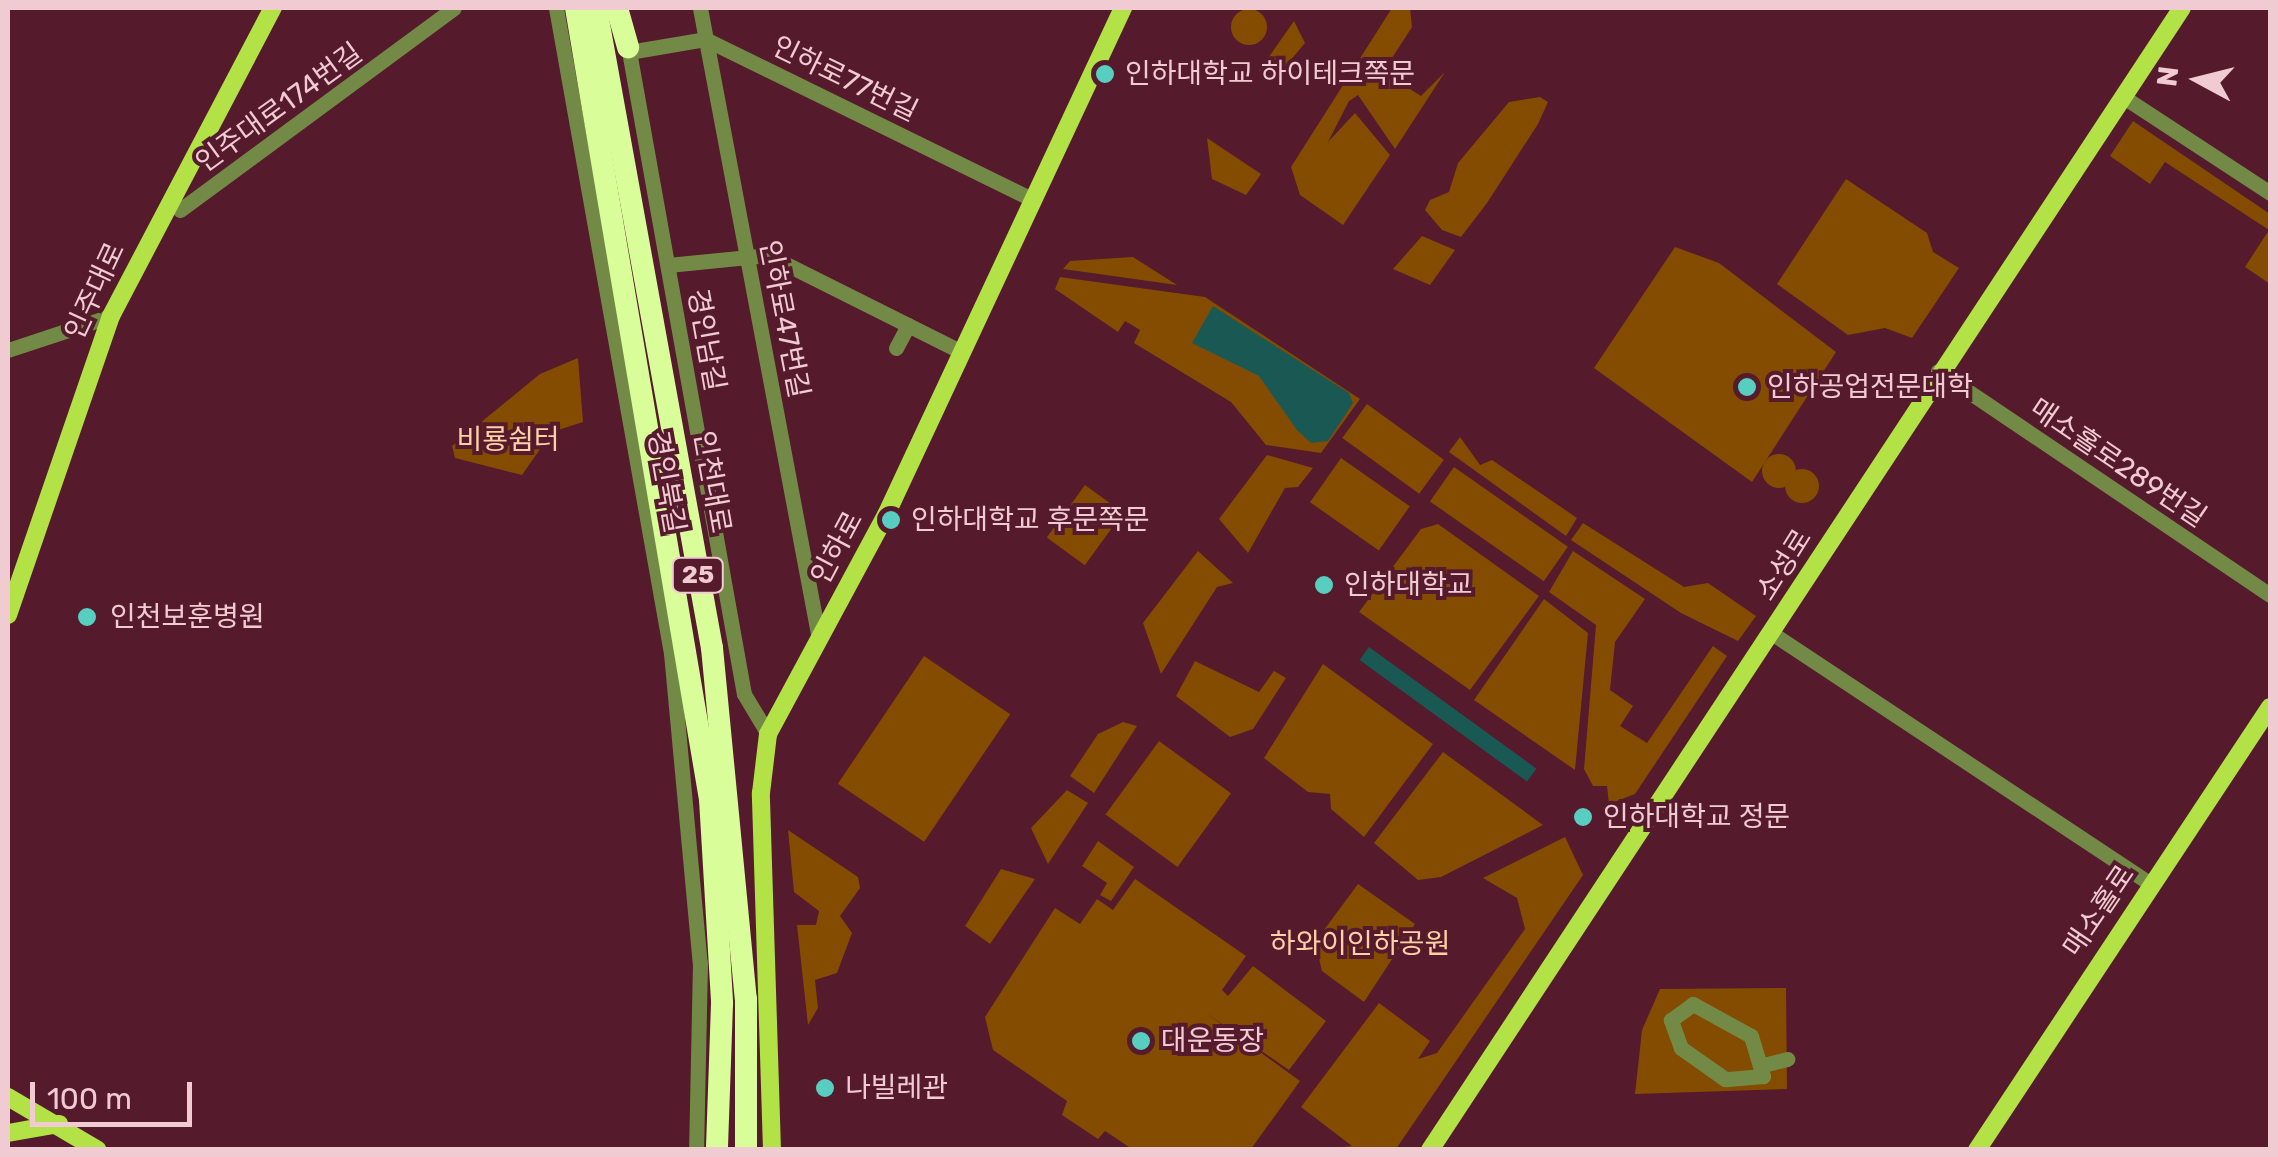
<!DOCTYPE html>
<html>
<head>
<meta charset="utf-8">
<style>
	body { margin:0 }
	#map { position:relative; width:2278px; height:1157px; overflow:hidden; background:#551a2c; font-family:Rubik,"Noto Sans KR",sans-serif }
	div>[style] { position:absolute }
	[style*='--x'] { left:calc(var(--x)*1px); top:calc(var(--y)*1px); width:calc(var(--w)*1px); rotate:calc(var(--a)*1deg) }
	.green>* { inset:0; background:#834c00; transform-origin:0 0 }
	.round { border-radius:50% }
	.water>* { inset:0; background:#1a5953; transform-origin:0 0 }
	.minor>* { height:15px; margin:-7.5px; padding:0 7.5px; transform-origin:7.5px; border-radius:7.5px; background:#738a46 }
	.major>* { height:18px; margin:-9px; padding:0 9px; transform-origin:9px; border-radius:9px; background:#b2e245 }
	.highway>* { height:22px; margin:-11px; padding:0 11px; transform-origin:11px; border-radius:11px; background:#d9fd99 }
	.dots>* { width:28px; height:28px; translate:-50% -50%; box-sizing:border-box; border:5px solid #551a2c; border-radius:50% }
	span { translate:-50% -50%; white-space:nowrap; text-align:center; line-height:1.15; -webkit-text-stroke:8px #551a2c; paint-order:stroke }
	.shield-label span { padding:2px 8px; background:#551a2c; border:2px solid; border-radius:8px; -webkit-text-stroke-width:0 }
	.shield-label { font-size:25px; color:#f1cbd2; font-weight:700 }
	.poi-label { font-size:28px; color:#f1cbd2 }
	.left { translate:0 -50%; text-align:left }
	.street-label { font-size:28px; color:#f1cbd2 }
	.park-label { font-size:28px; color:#fed0a5 }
	.frame { position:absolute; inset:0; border:10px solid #f1cbd2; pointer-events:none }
	.north { position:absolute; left:2148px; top:30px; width:100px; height:100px; -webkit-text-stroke:8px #551a2c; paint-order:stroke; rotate:277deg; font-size:28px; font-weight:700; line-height:40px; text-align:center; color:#f1cbd2 }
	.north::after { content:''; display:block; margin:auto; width:35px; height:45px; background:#f1cbd2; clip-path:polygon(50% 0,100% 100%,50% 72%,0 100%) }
	.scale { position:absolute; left:30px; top:1082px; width:162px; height:45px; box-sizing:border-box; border:5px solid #f1cbd2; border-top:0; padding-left:12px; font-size:30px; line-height:35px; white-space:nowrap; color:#f1cbd2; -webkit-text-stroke:8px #551a2c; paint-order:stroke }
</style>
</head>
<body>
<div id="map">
	<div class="green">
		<i style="clip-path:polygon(1392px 8px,1410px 8px,1412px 27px,1383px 72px,1421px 96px,1445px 72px,1395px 149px,1358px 95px,1349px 101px,1328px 142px,1355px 113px,1390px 155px,1343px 225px,1300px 195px,1291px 167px)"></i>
		<i class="round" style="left:1231px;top:9px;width:36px;height:36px"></i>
		<i style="clip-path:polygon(1294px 21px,1305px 43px,1273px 81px,1259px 71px)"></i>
		<i style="clip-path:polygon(1540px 97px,1548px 102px,1538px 124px,1487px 203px,1461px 237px,1442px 230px,1425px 210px,1430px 200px,1449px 192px,1458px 163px,1509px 102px)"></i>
		<i style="clip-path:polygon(2133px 121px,2270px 214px,2270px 284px,2245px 267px,2269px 230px,2165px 162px,2150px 184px,2110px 156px)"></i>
		<i style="clip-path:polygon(1207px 138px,1261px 174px,1246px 195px,1212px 179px)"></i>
		<i style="clip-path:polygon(1846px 179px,1927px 233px,1933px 252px,1959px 268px,1912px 338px,1885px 328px,1848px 335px,1777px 284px)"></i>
		<i style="clip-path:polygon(1422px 236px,1455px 250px,1430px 285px,1393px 269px)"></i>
		<i style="clip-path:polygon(1675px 247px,1719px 263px,1836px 352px,1752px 482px,1594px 368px)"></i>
		<i style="clip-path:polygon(1133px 257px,1177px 285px,1063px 269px,1070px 261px)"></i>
		<i style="clip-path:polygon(1060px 277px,1205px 297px,1360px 399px,1321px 453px,1266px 445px,1231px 402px,1134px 343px,1140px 330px,1125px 321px,1118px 332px,1055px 289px)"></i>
		<i style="clip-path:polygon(578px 358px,583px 422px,552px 432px,522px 475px,455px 458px,452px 446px,540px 374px)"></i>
		<i style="left:1367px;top:404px;width:95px;height:42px;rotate:36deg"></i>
		<i style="clip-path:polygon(1460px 437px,1480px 465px,1492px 460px,1577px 518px,1566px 536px,1449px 452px)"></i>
		<i class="round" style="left:1762px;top:454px;width:34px;height:34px"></i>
		<i style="clip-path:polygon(1267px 455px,1313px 468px,1298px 487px,1285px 488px,1248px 553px,1219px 519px)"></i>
		<i style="left:1341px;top:458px;width:84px;height:54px;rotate:35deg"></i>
		<i style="left:1454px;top:467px;width:139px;height:42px;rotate:35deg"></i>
		<i class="round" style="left:1785px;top:469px;width:34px;height:34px"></i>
		<i style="left:1085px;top:485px;width:47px;height:65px;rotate:36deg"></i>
		<i style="clip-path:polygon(1583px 523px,1684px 587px,1708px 583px,1756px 616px,1738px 641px,1681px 613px,1571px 540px)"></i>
		<i style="clip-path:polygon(1438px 524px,1539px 596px,1470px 690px,1359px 612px,1421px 529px)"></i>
		<i style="clip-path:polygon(1198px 551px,1233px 583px,1217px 587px,1161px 674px,1143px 623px)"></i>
		<i style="clip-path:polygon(1573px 551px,1645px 599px,1615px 642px,1610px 690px,1633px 706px,1620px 726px,1647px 743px,1713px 646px,1727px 656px,1635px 794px,1609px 804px,1607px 786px,1593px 786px,1584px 769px,1596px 625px,1549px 592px)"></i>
		<i style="clip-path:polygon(1544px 599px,1588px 633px,1575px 770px,1474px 700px)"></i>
		<i style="left:924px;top:656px;width:104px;height:154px;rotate:34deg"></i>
		<i style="clip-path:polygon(1195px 661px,1259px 692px,1274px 671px,1286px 678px,1253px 729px,1230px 737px,1176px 696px)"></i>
		<i style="clip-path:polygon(1323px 664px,1433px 744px,1364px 837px,1331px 809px,1330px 794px,1308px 792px,1264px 758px)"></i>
		<i style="clip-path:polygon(1123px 722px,1137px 726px,1094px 793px,1070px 776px,1098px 734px)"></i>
		<i style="left:1159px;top:741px;width:89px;height:91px;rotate:36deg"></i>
		<i style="clip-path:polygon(1443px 752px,1543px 825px,1441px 877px,1418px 880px,1374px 843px)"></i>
		<i style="clip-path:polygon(1067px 790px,1088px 803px,1048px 864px,1031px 828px)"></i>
		<i style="clip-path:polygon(788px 830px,858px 877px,860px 888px,840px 916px,852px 933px,837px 973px,815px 980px,818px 1008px,808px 1025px,797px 925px,816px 925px,819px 911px,794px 892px)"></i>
		<i style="clip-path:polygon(1565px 837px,1583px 875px,1396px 1149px,1324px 1149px,1352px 1146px,1301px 1107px,1379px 1003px,1430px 1041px,1418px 1059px,1437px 1053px,1525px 929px,1517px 898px,1483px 878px)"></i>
		<i style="clip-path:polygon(1098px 841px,1134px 867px,1111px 901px,1100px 895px,1107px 883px,1082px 866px)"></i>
		<i style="clip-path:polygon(1001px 869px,1035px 879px,990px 944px,965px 926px)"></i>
		<i style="clip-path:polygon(1135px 879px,1246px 956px,1222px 990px,1228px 996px,1253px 966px,1326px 1021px,1289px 1070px,1206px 1013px,1300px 1081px,1251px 1149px,1132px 1149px,1105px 1131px,1098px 1139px,1062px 1115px,1067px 1101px,993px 1050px,985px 1017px,1055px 908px,1080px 924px,1097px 899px,1113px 910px)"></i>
		<i style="clip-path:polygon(1358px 884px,1415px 924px,1364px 1002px,1322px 971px,1315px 942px)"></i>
		<i style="clip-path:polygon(1786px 988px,1787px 1089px,1635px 1094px,1642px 1030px,1660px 989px)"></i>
	</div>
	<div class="water">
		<i style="clip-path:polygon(1213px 306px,1349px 393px,1353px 403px,1328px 441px,1311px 443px,1297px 430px,1259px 376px,1192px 343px)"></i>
		<i style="left:1369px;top:647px;width:207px;height:16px;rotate:36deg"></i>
	</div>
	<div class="minor">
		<i style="--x:556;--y:8;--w:655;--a:79.89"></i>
		<i style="--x:671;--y:653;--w:311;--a:84.7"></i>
		<i style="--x:700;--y:963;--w:187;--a:91.2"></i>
		<i style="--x:700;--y:8;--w:642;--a:79.32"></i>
		<i style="--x:627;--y:40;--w:664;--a:79.86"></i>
		<i style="--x:744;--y:694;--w:47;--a:59"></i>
		<i style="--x:629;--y:52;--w:77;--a:-9.7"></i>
		<i style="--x:705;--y:39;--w:363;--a:26.1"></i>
		<i style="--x:2122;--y:96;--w:177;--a:33.2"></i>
		<i style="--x:180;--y:210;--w:340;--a:-36.4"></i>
		<i style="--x:668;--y:265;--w:100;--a:-5.7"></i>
		<i style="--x:768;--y:255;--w:215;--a:26.6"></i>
		<i style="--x:896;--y:348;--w:26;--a:-62"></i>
		<i style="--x:8;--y:350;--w:108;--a:-18.3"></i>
		<i style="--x:1938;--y:371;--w:400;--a:34"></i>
		<i style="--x:1773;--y:634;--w:453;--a:33.5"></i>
		<i style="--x:1693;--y:1004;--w:66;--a:28.9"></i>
		<i style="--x:1751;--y:1036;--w:42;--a:73.3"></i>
		<i style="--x:1763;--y:1076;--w:38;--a:175"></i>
		<i style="--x:1725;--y:1079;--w:54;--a:-144.8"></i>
		<i style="--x:1681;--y:1048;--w:30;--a:-110"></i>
		<i style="--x:1671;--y:1020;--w:27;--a:-36"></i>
		<i style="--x:1767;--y:1064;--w:21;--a:-14"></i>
	</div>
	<div class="major">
		<i style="--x:8;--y:615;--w:316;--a:-71"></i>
		<i style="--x:111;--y:316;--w:348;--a:-62.3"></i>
		<i style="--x:8;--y:1097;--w:104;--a:30.5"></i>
		<i style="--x:8;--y:1133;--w:52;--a:-10"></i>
		<i style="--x:772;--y:1150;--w:357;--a:-91.8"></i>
		<i style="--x:761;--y:793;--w:59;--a:-83.2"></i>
		<i style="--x:768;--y:734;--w:249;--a:-61.7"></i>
		<i style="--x:886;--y:515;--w:560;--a:-64.95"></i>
		<i style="--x:1430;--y:1150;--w:1367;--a:-56.64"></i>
		<i style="--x:1977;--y:1150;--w:531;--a:-56.52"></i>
	</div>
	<div class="highway">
		<i style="--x:576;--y:8;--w:802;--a:80.39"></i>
		<i style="--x:710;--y:799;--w:205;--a:86.6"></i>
		<i style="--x:722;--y:1004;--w:146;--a:92"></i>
		<i style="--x:596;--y:8;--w:650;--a:79.73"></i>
		<i style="--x:712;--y:648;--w:353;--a:84.5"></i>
		<i style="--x:746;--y:999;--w:151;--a:90"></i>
		<i style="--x:617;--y:8;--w:41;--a:74.2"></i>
	</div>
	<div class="dots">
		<i style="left:1105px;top:74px;background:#58cec0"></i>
		<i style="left:1747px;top:387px;background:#58cec0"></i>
		<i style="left:891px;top:520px;background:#58cec0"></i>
		<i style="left:1324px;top:585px;background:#58cec0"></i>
		<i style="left:87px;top:617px;background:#58cec0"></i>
		<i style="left:1583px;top:817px;background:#58cec0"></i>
		<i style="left:1141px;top:1041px;background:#58cec0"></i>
		<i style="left:825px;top:1088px;background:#58cec0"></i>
	</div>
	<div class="shield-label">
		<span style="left:698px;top:575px">25</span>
	</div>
	<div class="poi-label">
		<span class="left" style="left:1125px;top:74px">인하대학교 하이테크쪽문</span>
		<span class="left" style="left:1767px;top:387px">인하공업전문대학</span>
		<span class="left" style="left:911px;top:520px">인하대학교 후문쪽문</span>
		<span class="left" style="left:1344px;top:585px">인하대학교</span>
		<span class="left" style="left:110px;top:617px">인천보훈병원</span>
		<span class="left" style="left:1603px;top:817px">인하대학교 정문</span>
		<span class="left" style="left:1161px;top:1041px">대운동장</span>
		<span class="left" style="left:845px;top:1088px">나빌레관</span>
	</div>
	<div class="street-label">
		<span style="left:845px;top:79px;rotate:26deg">인하로77번길</span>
		<span style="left:279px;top:108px;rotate:-36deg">인주대로174번길</span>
		<span style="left:95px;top:291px;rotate:-65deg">인주대로</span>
		<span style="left:784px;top:319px;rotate:79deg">인하로47번길</span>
		<span style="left:706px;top:340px;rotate:80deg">경인남길</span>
		<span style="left:2118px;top:463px;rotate:34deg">매소홀로289번길</span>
		<span style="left:666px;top:482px;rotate:80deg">경인북길</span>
		<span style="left:712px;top:482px;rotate:80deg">인천대로</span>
		<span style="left:837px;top:548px;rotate:-62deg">인하로</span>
		<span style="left:1784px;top:565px;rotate:-58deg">소성로</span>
		<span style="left:2099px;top:911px;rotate:-56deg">매소홀로</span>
	</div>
	<div class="park-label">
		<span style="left:508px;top:440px">비룡쉼터</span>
		<span style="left:1360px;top:944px">하와이인하공원</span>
	</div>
	<div class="frame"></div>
	<div class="north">N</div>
	<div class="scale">100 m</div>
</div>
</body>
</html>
